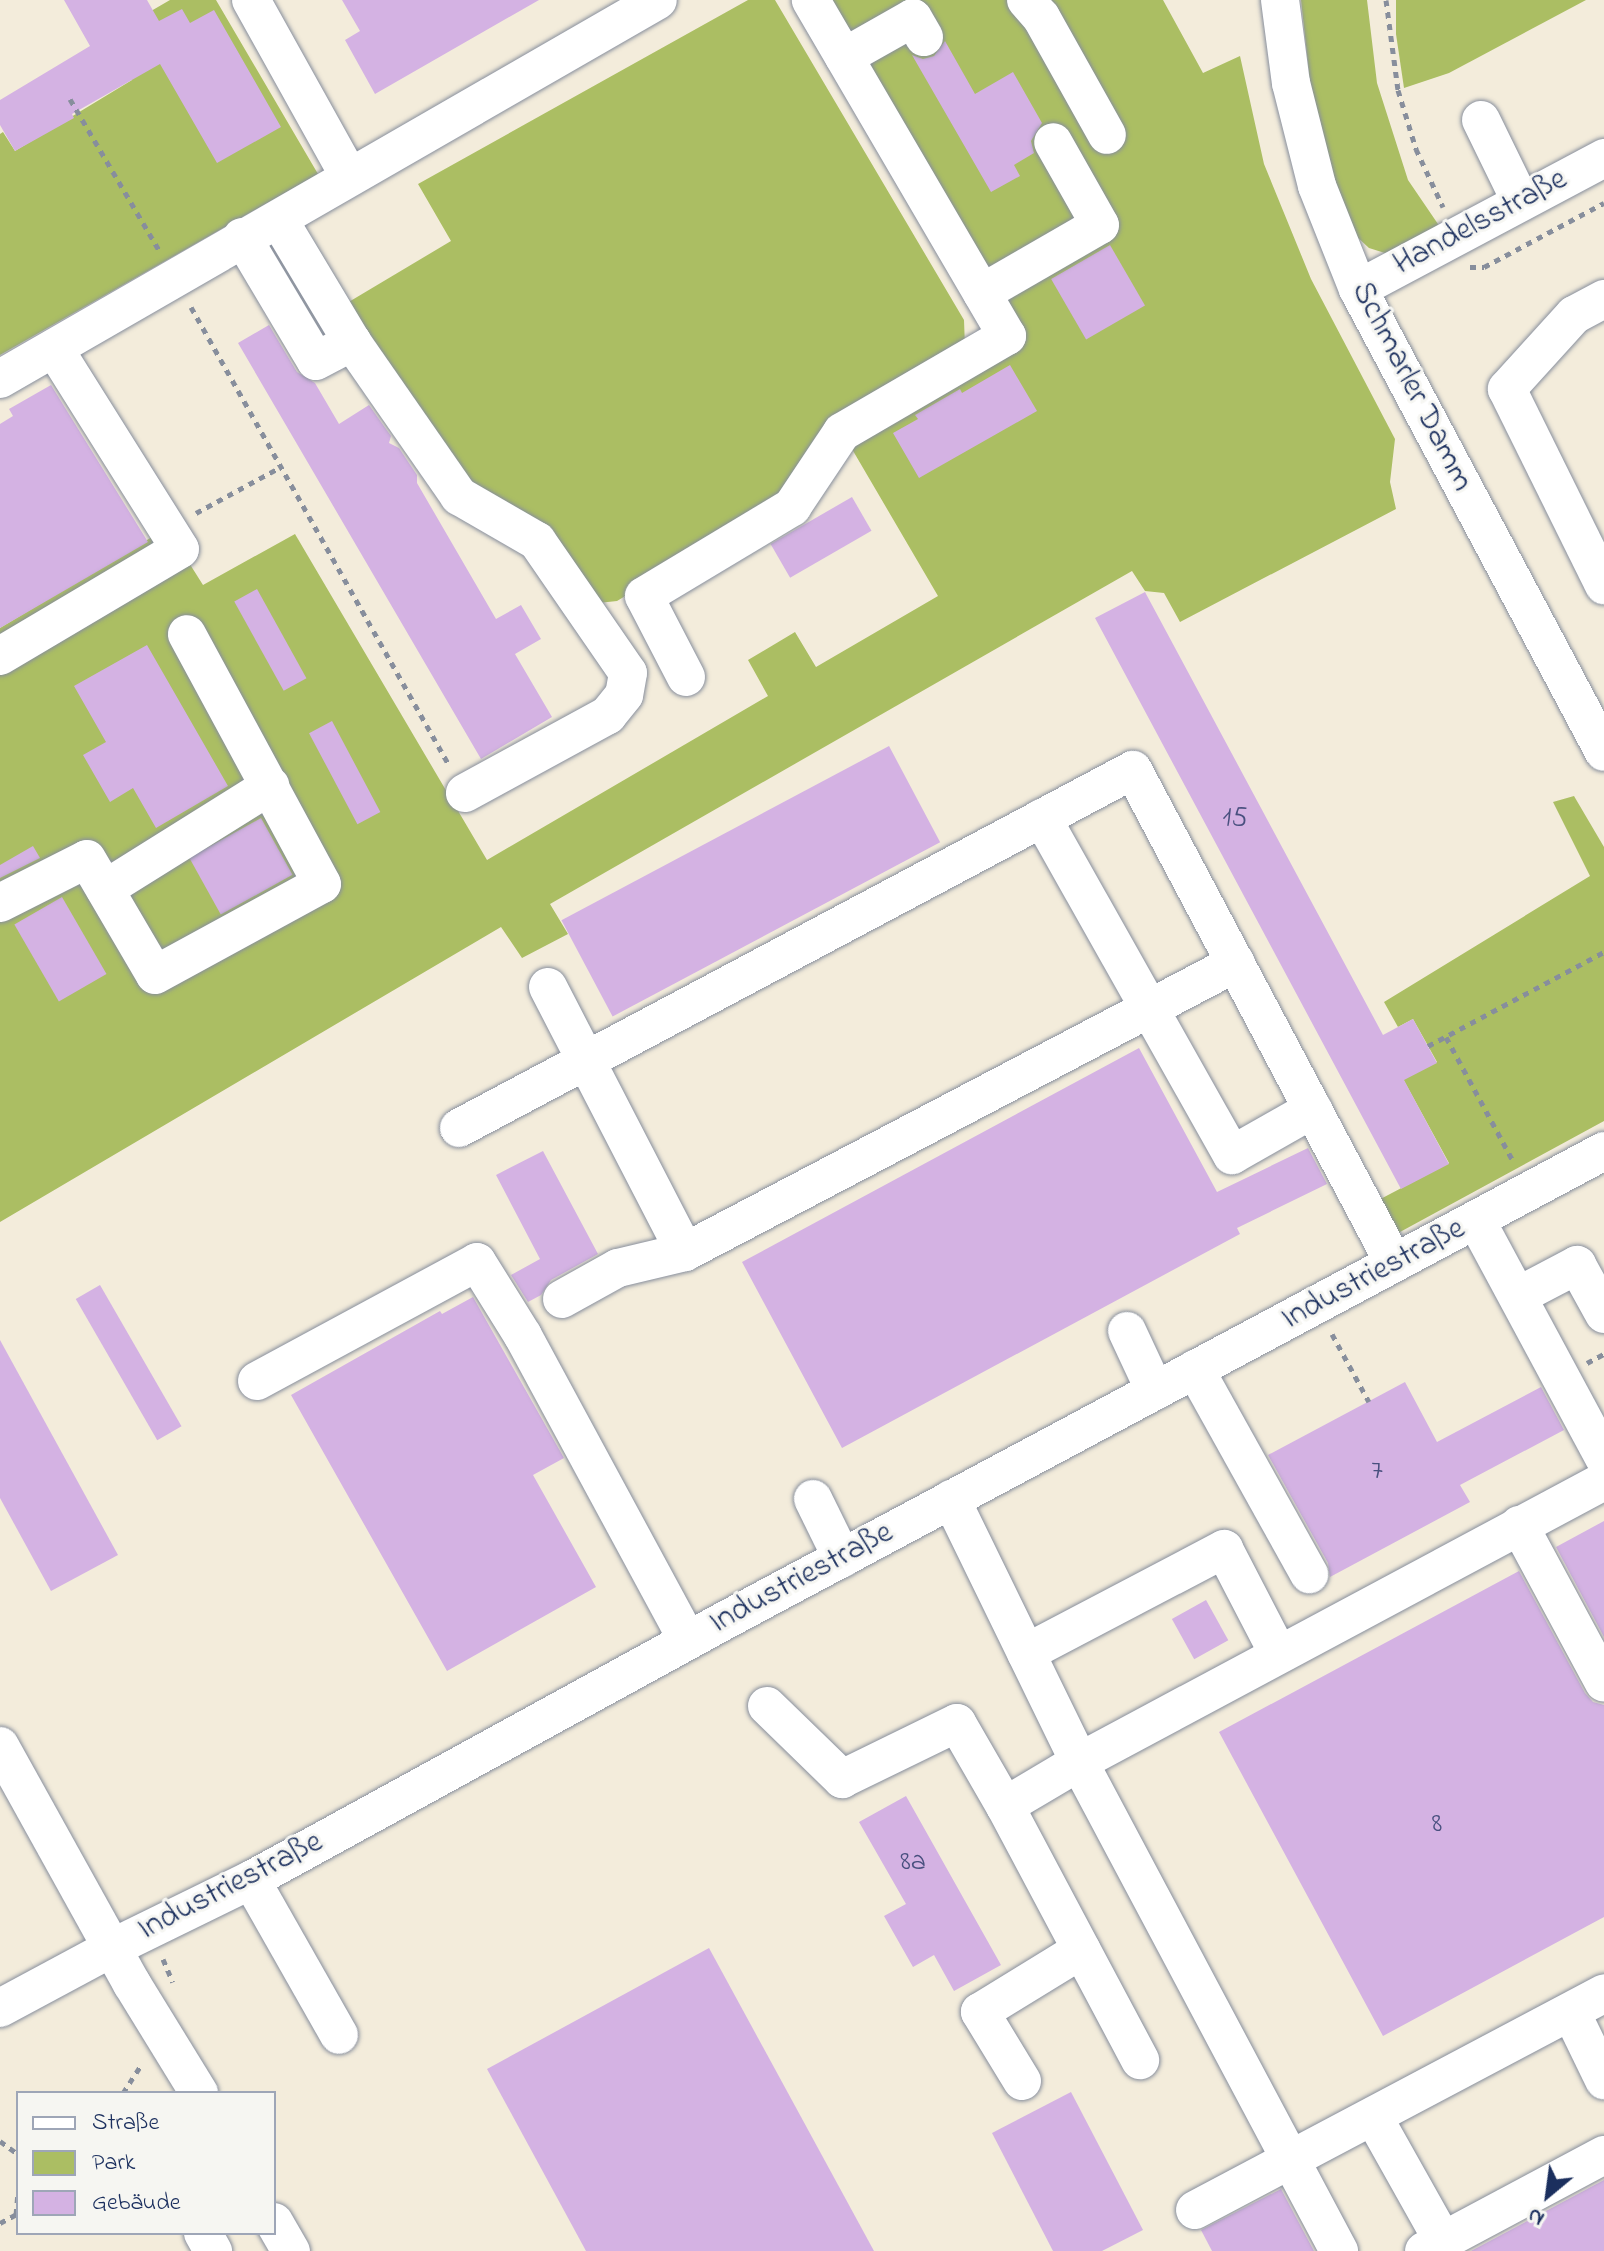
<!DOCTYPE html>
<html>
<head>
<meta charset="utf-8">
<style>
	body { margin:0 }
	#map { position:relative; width:1604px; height:2251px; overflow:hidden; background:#f3ecdb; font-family:"Indie Flower",sans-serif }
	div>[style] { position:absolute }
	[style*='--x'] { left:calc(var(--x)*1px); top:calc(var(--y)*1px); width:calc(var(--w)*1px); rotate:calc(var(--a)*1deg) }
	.green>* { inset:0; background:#abbe63 }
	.building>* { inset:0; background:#d4b2e3; transform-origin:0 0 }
	.path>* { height:5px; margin-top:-2.5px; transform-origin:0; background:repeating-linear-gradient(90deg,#878e9c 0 6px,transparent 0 12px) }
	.roads { filter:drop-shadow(0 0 2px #878e9c) drop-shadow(0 0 2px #878e9c) }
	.minor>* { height:38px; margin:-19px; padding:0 19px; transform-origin:19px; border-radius:19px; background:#fff }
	span { translate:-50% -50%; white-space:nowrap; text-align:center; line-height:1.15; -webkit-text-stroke:6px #f6f6f2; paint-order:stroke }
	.number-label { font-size:28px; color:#49507f }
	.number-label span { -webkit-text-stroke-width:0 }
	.street-label { font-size:32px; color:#1b2f5e }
	.legend { position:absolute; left:16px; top:2091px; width:260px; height:144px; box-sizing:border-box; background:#f6f6f2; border:2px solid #9ea6b7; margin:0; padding:10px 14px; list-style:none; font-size:24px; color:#1b2f5e }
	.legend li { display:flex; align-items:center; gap:16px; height:40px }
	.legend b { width:40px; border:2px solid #9ea6b7 }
	.north { position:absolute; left:1508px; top:2155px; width:80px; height:80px; -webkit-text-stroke:6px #f6f6f2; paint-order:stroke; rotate:209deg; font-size:22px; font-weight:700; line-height:32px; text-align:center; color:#1b2f5e }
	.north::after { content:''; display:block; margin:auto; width:28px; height:36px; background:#1b2f5e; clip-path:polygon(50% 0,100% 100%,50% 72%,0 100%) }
</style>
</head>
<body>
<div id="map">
	<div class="green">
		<i style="clip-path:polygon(170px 0,216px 0,318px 174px,0 355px,0 134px,3px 132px,15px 151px,132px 80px,108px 36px)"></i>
		<i style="clip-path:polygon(748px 0,775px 0,964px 320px,965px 347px,817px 435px,767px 511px,617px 601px,589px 604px,466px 493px,342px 306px,451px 241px,418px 184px)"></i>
		<i style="clip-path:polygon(811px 0,1163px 0,1203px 73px,1240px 56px,1264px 164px,1311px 279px,1395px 439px,1390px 482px,1396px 509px,1180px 622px,1164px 593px,1145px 591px,1132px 571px,550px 904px,568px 934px,522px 958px,501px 927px,0 1222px,0 628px,167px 528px,203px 585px,295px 534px,487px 860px,768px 696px,748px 660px,795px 632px,816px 667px,938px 596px,842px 432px,1006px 336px)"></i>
		<i style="clip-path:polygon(1301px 0,1367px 0,1377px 83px,1408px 180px,1440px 227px,1388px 254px,1369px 248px,1356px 236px,1330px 167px,1311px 91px)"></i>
		<i style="clip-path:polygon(1396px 0,1586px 0,1449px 73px,1404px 88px,1396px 34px)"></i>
		<i style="clip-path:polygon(1574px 796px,1604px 847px,1604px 1121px,1389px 1238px,1371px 1204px,1449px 1163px,1396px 1066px,1437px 1062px,1413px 1019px,1398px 1027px,1384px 1002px,1590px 876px,1553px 802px)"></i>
	</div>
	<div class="building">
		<i style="clip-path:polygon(64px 0,147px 0,159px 21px,182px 9px,190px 23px,214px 10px,281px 127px,217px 163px,160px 64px,72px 114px,74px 118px,15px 151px,0 125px,0 100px,90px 46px)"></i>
		<i style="clip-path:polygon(342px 0,539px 0,375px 94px,345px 40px,360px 31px)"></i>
		<i style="clip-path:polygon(945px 41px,975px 94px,1013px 72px,1042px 123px,1031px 141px,1034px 153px,1014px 165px,1020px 176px,991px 192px,912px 55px,923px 59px,934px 56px)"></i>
		<i style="left:1110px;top:245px;width:70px;height:68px;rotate:60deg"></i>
		<i style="clip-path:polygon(269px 325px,297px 372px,315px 383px,339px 424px,369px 405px,391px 436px,389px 443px,399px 448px,417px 475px,417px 483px,496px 619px,521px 605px,541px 639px,515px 654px,552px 717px,481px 759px,238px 343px)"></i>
		<i style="clip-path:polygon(1010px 365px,1037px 411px,919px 478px,893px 433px,918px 419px,915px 415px,960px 389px,962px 393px)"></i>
		<i style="clip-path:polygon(51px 385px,148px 542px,0 628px,0 424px,13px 416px,9px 409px)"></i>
		<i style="left:852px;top:497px;width:39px;height:94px;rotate:60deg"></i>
		<i style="left:257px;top:589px;width:102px;height:26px;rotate:61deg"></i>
		<i style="clip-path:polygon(1145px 592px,1383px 1035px,1413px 1019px,1437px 1063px,1404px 1080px,1449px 1164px,1401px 1189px,1095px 618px)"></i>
		<i style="clip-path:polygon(147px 645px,228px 786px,156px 828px,133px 788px,110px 802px,83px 755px,106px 742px,74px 686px)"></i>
		<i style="left:332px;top:721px;width:103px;height:26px;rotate:62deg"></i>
		<i style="left:889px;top:746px;width:109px;height:371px;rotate:62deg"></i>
		<i style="left:261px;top:818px;width:65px;height:82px;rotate:61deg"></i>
		<i style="clip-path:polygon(33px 846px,40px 858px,0 878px,0 865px)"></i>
		<i style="left:62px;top:897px;width:89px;height:55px;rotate:60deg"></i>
		<i style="clip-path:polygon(1139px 1048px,1217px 1192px,1308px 1148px,1327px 1184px,1237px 1228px,1240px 1234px,842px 1448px,742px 1262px)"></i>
		<i style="clip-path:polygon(543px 1151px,598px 1254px,551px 1280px,541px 1295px,528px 1302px,511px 1275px,540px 1259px,496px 1175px)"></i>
		<i style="left:100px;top:1285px;width:163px;height:28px;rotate:60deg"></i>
		<i style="clip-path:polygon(473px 1297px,564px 1458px,533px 1475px,596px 1587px,447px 1671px,291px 1395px,440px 1311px,442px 1314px)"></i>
		<i style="clip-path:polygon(0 1340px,118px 1555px,51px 1591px,0 1498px)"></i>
		<i style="clip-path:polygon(1405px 1382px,1437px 1442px,1541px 1387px,1564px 1430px,1460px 1485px,1470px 1502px,1330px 1577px,1328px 1563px,1268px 1455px)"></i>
		<i style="clip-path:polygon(1604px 1521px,1604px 1637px,1556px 1547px)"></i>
		<i style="clip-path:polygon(1519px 1571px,1585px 1693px,1593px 1702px,1604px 1705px,1604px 1917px,1383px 2036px,1219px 1732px)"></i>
		<i style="left:1206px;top:1600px;width:46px;height:39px;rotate:61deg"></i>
		<i style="clip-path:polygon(906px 1796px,1001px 1965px,954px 1991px,934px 1955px,913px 1967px,884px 1916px,906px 1904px,859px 1822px)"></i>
		<i style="clip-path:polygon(709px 1948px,874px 2251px,586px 2251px,487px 2069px)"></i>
		<i style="clip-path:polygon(1071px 2092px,1143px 2230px,1102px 2251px,1053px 2251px,992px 2133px)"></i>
		<i style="clip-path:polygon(1604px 2180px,1604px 2251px,1471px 2251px)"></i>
		<i style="clip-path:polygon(1281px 2189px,1314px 2251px,1212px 2251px,1201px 2230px)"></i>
	</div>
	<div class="path">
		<i style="--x:1386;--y:0;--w:91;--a:82.4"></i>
		<i style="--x:1398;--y:90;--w:62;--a:73"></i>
		<i style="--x:1416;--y:149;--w:64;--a:65"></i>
		<i style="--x:70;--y:99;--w:175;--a:59.5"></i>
		<i style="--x:1470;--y:267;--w:14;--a:0"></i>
		<i style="--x:1484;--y:267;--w:136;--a:-28.1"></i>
		<i style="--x:191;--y:307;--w:526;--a:60.61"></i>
		<i style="--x:196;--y:513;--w:94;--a:-28.5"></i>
		<i style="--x:1446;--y:1037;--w:143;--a:61.6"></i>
		<i style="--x:1428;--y:1046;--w:200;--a:-28.1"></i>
		<i style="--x:1332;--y:1334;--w:77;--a:61.4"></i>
		<i style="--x:1587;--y:1363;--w:19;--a:-28"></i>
		<i style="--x:163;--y:1959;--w:25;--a:67"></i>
		<i style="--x:123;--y:2093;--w:35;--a:-57"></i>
		<i style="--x:0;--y:2141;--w:22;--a:36"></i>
		<i style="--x:16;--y:2215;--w:21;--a:-85"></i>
		<i style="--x:0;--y:2223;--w:19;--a:-28"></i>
	</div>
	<div class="roads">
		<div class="minor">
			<i style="--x:251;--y:0;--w:201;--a:60.9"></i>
			<i style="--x:1026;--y:0;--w:23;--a:49"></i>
			<i style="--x:1041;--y:17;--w:135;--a:60.8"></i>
			<i style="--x:1280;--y:0;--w:84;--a:82.5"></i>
			<i style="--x:1291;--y:83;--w:106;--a:75.8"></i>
			<i style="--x:1317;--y:186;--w:111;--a:68.3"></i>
			<i style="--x:1358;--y:289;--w:524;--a:62.02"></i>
			<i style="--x:844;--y:57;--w:79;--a:-29.5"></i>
			<i style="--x:913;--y:18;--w:22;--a:60"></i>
			<i style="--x:1481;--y:120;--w:91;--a:64"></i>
			<i style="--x:279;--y:220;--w:142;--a:59.1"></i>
			<i style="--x:352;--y:342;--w:188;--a:55.2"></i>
			<i style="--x:459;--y:496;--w:90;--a:30"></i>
			<i style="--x:537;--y:541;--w:160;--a:55.4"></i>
			<i style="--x:628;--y:673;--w:22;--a:100"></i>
			<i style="--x:624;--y:695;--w:26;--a:129"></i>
			<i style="--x:608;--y:715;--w:163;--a:151.4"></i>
			<i style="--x:242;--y:237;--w:144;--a:59.2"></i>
			<i style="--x:316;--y:361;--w:41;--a:-27.8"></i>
			<i style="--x:1358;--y:289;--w:279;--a:-28"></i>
			<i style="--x:982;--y:293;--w:136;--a:-30"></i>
			<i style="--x:1100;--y:225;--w:95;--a:-119.5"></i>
			<i style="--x:1604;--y:299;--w:34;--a:152"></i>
			<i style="--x:1574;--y:315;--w:100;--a:132.2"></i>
			<i style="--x:1507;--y:389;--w:219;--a:63.7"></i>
			<i style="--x:0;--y:379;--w:759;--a:-29.94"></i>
			<i style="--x:0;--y:656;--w:209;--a:-30.7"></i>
			<i style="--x:180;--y:549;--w:237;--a:-122.1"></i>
			<i style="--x:686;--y:677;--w:91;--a:-117.4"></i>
			<i style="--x:644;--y:596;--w:173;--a:-31"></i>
			<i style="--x:792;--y:507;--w:90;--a:-56.3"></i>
			<i style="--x:842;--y:432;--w:191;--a:-30.2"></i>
			<i style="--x:1007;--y:336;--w:389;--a:-120.3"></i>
			<i style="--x:1042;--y:818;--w:387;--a:60.6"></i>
			<i style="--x:1232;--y:1155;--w:93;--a:-29.6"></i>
			<i style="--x:105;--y:889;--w:195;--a:-32"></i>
			<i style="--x:0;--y:903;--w:97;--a:-26.8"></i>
			<i style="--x:87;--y:859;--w:134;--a:59.6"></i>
			<i style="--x:155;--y:975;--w:190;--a:-28.6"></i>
			<i style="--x:322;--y:884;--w:284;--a:-118.4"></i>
			<i style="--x:548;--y:987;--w:298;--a:62.7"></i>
			<i style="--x:459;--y:1128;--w:763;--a:-27.98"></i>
			<i style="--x:1133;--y:770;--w:558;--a:62.1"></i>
			<i style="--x:1476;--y:1220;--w:270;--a:61.7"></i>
			<i style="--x:1518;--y:1296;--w:67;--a:-27.7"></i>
			<i style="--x:1577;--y:1265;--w:56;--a:61.1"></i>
			<i style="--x:562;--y:1299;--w:64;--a:-29"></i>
			<i style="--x:618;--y:1268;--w:69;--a:-13.4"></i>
			<i style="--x:685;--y:1252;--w:622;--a:-27.68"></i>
			<i style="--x:1127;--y:1331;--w:66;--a:65"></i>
			<i style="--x:1195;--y:1369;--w:235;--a:60.9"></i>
			<i style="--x:257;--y:1381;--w:250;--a:-28.4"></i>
			<i style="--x:477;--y:1262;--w:87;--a:58.1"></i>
			<i style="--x:523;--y:1336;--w:332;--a:61.6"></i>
			<i style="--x:813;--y:1499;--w:66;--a:63.8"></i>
			<i style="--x:951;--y:1499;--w:292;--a:64"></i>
			<i style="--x:1079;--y:1762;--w:595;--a:-28.16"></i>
			<i style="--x:1519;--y:1525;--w:179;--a:61.7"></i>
			<i style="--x:1026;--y:1653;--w:224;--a:-27.7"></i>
			<i style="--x:1224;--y:1549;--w:117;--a:62.6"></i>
			<i style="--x:767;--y:1706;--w:105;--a:44.2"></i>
			<i style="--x:842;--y:1779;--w:128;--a:-26"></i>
			<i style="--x:957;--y:1723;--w:96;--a:60"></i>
			<i style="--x:1005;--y:1806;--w:86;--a:-30.7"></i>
			<i style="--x:1079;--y:1762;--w:554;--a:62"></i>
			<i style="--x:0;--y:1746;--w:272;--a:61"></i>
			<i style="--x:132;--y:1984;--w:128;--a:58.4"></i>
			<i style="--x:1005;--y:1806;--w:288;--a:62"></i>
			<i style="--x:251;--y:1880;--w:178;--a:60.4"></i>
			<i style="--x:0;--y:2008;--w:129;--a:-28.2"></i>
			<i style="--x:114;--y:1947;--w:153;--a:-26.1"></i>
			<i style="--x:251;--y:1880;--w:537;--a:-28.71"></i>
			<i style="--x:722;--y:1622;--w:1000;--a:-28.1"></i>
			<i style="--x:1571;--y:2012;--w:76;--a:64.1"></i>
			<i style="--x:1022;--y:2081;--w:81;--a:-121.3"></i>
			<i style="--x:980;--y:2012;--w:119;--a:-31.5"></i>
			<i style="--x:1374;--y:2118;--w:141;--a:60.7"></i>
			<i style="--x:1195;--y:2210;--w:463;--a:-27.9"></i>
			<i style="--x:274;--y:2222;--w:34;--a:60"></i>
			<i style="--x:203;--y:2233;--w:21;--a:61"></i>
			<i style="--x:1424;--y:2251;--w:204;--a:-28.1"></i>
		</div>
	</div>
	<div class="number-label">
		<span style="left:1235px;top:819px">15</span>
		<span style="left:1377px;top:1472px">7</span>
		<span style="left:1437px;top:1825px">8</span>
		<span style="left:913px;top:1863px">8a</span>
	</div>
	<div class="street-label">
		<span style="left:1481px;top:223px;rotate:-28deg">Handelsstraße</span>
		<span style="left:1411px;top:387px;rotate:63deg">Schmarler Damm</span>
		<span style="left:1374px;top:1275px;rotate:-28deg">Industriestraße</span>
		<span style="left:802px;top:1579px;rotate:-28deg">Industriestraße</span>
		<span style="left:231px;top:1887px;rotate:-27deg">Industriestraße</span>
	</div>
	<ul class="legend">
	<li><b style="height:10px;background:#fff"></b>Straße</li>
	<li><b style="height:22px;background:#abbe63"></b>Park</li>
	<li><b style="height:22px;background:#d4b2e3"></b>Gebäude</li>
	</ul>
	<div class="north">N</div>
</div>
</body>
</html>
